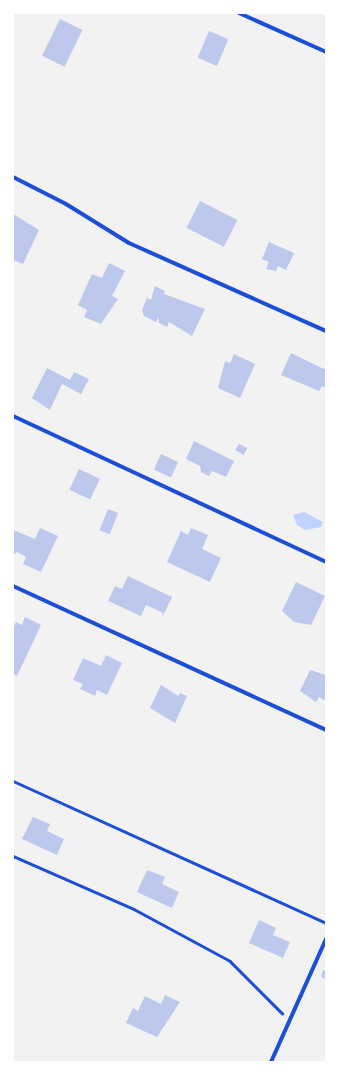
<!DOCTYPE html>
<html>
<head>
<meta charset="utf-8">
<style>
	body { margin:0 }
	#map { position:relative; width:339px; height:1075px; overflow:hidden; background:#f2f2f2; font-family:Arial,sans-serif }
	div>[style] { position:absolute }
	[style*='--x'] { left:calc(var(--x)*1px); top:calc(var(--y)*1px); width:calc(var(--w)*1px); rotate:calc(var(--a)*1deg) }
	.water>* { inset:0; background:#bfd3fe }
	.building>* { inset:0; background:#bdc9ec; transform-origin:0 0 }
	.path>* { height:2.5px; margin:-1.25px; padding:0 1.25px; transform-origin:1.25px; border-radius:1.25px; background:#1d4ed8 }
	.service>* { height:3px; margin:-1.5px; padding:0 1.5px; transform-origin:1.5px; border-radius:1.5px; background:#1d4ed8 }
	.minor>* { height:4px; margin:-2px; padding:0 2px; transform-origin:2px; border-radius:2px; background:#1d4ed8 }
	span { translate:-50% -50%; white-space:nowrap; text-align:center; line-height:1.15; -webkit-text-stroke:3px #fff; paint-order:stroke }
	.frame { position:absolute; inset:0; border:14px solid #fff; pointer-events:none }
</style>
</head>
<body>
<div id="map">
	<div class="water">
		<i style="clip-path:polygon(304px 512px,323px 522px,321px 527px,305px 530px,297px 525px,293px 515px)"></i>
	</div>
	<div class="building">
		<i style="left:60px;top:19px;width:25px;height:41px;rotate:26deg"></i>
		<i style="left:209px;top:31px;width:21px;height:29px;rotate:23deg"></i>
		<i style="left:200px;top:201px;width:42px;height:30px;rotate:27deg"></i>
		<i style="clip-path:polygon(13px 214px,39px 230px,23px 264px,13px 260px)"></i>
		<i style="clip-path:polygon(269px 242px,294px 253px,286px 270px,278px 266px,276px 271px,266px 269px,269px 262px,262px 259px)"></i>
		<i style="clip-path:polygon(109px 263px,125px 271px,112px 296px,118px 299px,101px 324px,84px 317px,87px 310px,78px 305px,92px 274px,102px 278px)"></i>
		<i style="clip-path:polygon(155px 286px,165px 291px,164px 294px,205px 309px,192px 336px,169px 322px,167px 327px,159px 323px,158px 317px,156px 322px,144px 316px,142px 310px,147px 298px,151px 300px)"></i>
		<i style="clip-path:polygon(291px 353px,326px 370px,326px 388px,322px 386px,319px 391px,281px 375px)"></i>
		<i style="clip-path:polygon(234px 354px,255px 364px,240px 398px,218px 388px,225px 361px,230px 363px)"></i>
		<i style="clip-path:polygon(47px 368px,70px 380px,74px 372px,89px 379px,81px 394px,62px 384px,50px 410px,32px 398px)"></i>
		<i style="clip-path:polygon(194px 441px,234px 461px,226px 477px,212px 471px,209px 476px,201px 472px,200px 466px,186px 459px)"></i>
		<i style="clip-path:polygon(239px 444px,247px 448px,244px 455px,235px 450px)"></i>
		<i style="left:161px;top:454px;width:19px;height:17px;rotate:25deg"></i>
		<i style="left:79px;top:469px;width:23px;height:23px;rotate:25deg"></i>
		<i style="left:108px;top:509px;width:11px;height:23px;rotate:22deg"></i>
		<i style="clip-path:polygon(40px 528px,58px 536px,41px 572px,23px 564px,26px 557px,17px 552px,13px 555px,13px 530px,35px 539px)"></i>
		<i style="clip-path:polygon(191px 528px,208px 535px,202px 549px,221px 558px,210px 582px,167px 562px,181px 531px,188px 535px)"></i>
		<i style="clip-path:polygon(128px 576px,172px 597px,162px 618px,163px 613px,146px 605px,141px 616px,108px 601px,115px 586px,122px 589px)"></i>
		<i style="clip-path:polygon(296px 582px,325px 596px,311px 625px,294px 622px,282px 611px)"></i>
		<i style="clip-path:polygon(25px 617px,41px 625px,17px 676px,13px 674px,13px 628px,16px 622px,22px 625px)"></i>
		<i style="clip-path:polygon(106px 655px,122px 663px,107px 695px,97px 690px,95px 696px,80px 689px,83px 684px,73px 680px,83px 658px,101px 666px)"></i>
		<i style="clip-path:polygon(310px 670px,326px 675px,326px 701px,319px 697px,316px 702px,300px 691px)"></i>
		<i style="clip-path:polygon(161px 685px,178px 696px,180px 693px,187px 696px,175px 723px,150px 708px)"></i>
		<i style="clip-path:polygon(33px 817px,50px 824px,47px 831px,64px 839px,57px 855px,22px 839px)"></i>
		<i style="clip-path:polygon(147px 870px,165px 877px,162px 884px,179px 892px,172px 908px,137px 892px)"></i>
		<i style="clip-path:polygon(259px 920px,276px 928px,273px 935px,290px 942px,283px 958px,249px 943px)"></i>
		<i style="clip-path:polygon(323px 970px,326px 971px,325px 979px,321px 977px)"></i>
		<i style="clip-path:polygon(165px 995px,180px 1002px,157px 1037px,126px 1023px,133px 1008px,138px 1011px,145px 996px,161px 1004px)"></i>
	</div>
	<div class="path">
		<i style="--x:13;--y:856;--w:132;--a:23.7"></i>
		<i style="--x:134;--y:909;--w:109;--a:28.4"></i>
		<i style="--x:230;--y:961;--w:74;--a:45"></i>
	</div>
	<div class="service">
		<i style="--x:13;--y:781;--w:344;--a:24.4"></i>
	</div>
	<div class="minor">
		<i style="--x:239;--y:13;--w:95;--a:24.1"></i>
		<i style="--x:13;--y:177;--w:59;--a:27"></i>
		<i style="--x:66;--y:204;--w:74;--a:31.8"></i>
		<i style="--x:129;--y:243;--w:216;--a:24.1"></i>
		<i style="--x:13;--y:416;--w:345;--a:25"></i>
		<i style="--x:13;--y:586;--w:345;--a:24.7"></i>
		<i style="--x:271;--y:1062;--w:135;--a:-65.9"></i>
	</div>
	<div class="frame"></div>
</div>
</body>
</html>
